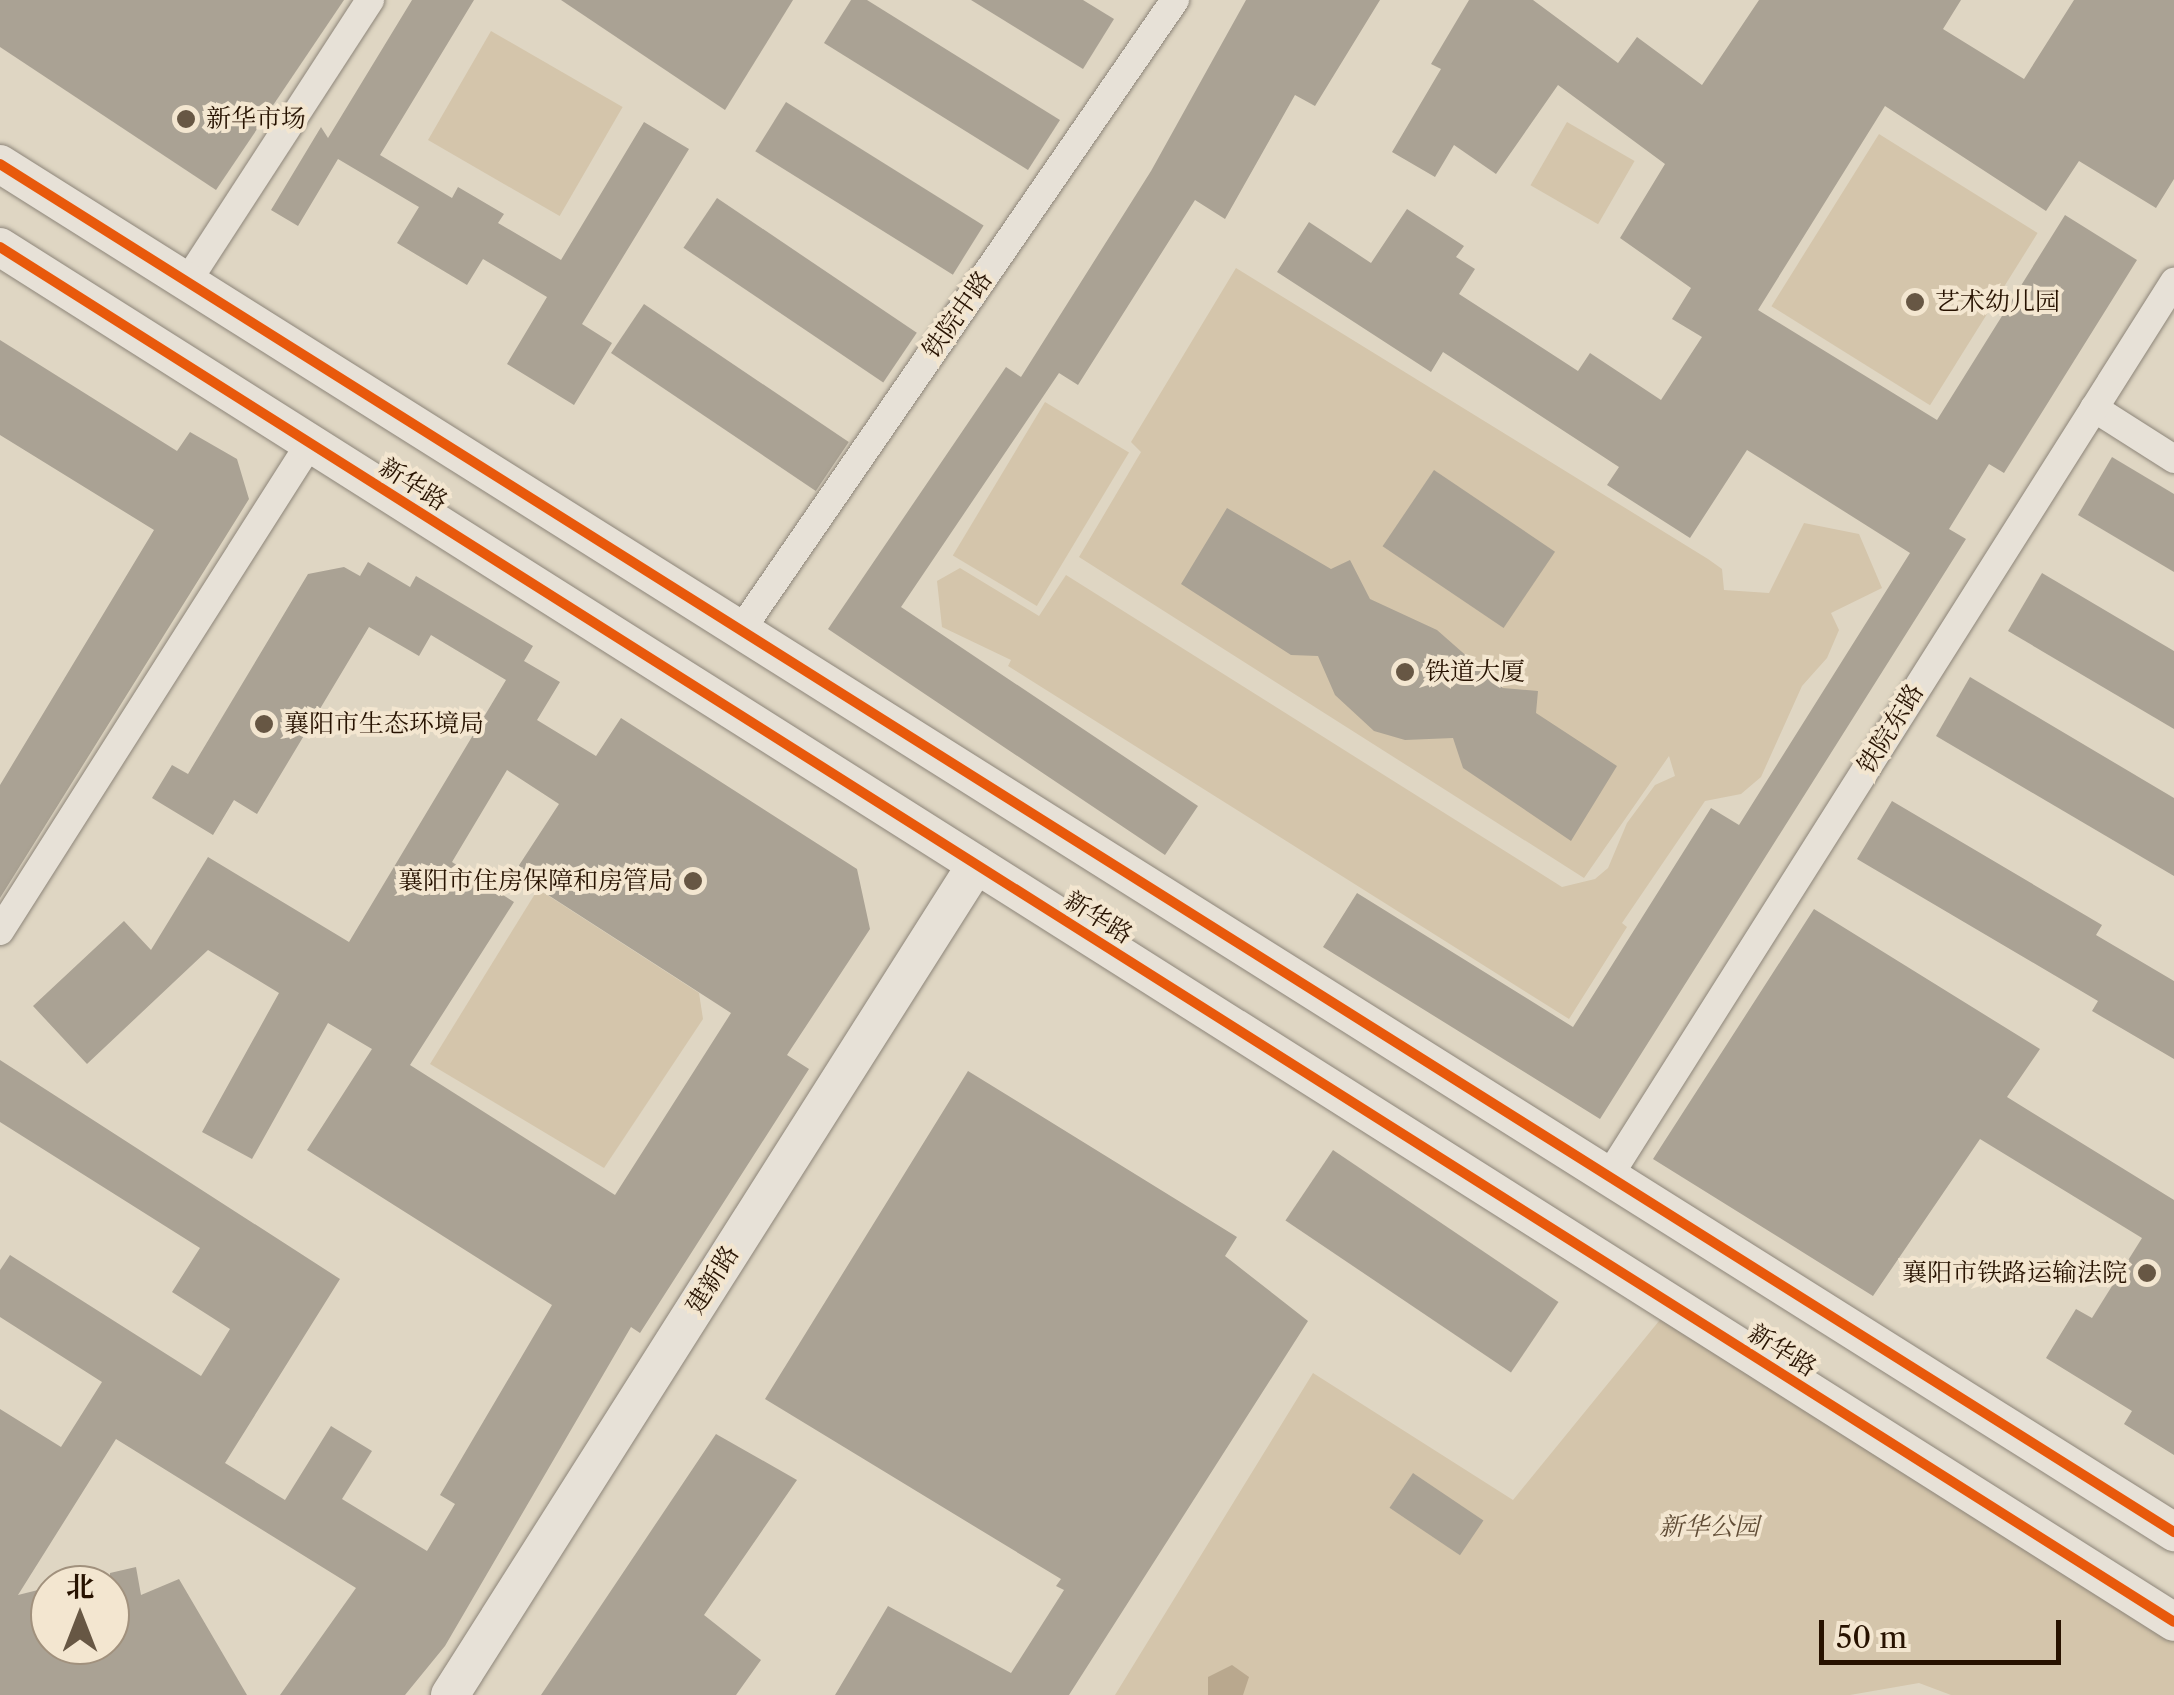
<!DOCTYPE html>
<html>
<head>
<meta charset="utf-8">
<style>
	body { margin:0 }
	#map { position:relative; width:2174px; height:1695px; overflow:hidden; background:#dfd6c3; font-family:"Libre Caslon Text","Noto Serif SC",serif }
	div>[style] { position:absolute }
	[style*='--x'] { left:calc(var(--x)*1px); top:calc(var(--y)*1px); width:calc(var(--w)*1px); rotate:calc(var(--a)*1deg) }
	.green>* { inset:0; background:#d4c5ab; transform-origin:0 0 }
	.water>* { inset:0; background:#b9a88e }
	.building>* { inset:0; background:#aaa294; transform-origin:0 0 }
	.roads { filter:drop-shadow(0 0 2px #8d8579) drop-shadow(0 0 2px #8d8579) }
	.street>* { height:28px; margin:-14px; padding:0 14px; transform-origin:14px; border-radius:14px; background:#e7e1d7 }
	.secondary>* { height:38px; margin:-19px; padding:0 19px; transform-origin:19px; border-radius:19px; background:#e7e1d7 }
	.cycleway>* { height:10px; margin:-5px; padding:0 5px; transform-origin:5px; border-radius:5px; background:#e8590c }
	.dots>* { width:28px; height:28px; translate:-50% -50%; box-sizing:border-box; border:5px solid #f3e6d0; border-radius:50% }
	span { translate:-50% -50%; white-space:nowrap; text-align:center; line-height:1.15; -webkit-text-stroke:8px #f3e6d0; paint-order:stroke }
	.poi-label { font-size:25px; color:#271200 }
	.left { translate:0 -50%; text-align:left }
	.right { translate:-100% -50%; text-align:right }
	.street-label { font-size:25px; color:#271200 }
	.park-label { font-size:25px; color:#604c35; font-style:italic }
	.north { position:absolute; left:30px; top:1565px; width:100px; height:100px; box-sizing:border-box; background:#f3e6d0; border:2px solid #a1917d; border-radius:50%; rotate:0deg; font-size:28px; font-weight:700; line-height:40px; text-align:center; color:#271200 }
	.north::after { content:''; display:block; margin:auto; width:35px; height:45px; background:#675744; clip-path:polygon(50% 0,100% 100%,50% 72%,0 100%) }
	.scale { position:absolute; left:1819px; top:1620px; width:242px; height:45px; box-sizing:border-box; border:5px solid #271200; border-top:0; padding-left:12px; font-size:30px; line-height:35px; white-space:nowrap; color:#271200; -webkit-text-stroke:8px #f3e6d0; paint-order:stroke }
</style>
</head>
<body>
<div id="map">
	<div class="green">
		<i style="left:491px;top:31px;width:152px;height:126px;rotate:30deg"></i>
		<i style="left:1567px;top:122px;width:78px;height:73px;rotate:30deg"></i>
		<i style="left:1879px;top:134px;width:187px;height:203px;rotate:32deg"></i>
		<i style="clip-path:polygon(1236px 268px,1708px 559px,1722px 569px,1724px 590px,1769px 593px,1804px 523px,1859px 534px,1882px 588px,1831px 613px,1839px 630px,1827px 658px,1802px 686px,1761px 777px,1741px 794px,1705px 801px,1622px 923px,1627px 927px,1569px 1019px,1008px 666px,1011px 660px,942px 627px,937px 581px,960px 568px,1039px 616px,1066px 575px,1562px 887px,1595px 879px,1608px 868px,1627px 823px,1655px 785px,1675px 776px,1669px 756px,1584px 878px,1079px 557px,1141px 452px,1131px 442px)"></i>
		<i style="left:1045px;top:402px;width:98px;height:179px;rotate:31deg"></i>
		<i style="clip-path:polygon(538px 889px,699px 993px,703px 1019px,604px 1168px,430px 1064px)"></i>
		<i style="clip-path:polygon(1672px 1305px,2174px 1622px,2174px 1695px,1951px 1695px,1919px 1683px,1850px 1695px,1115px 1695px,1313px 1373px,1513px 1500px)"></i>
	</div>
	<div class="water">
		<i style="clip-path:polygon(1232px 1665px,1249px 1677px,1243px 1695px,1208px 1695px,1208px 1677px)"></i>
	</div>
	<div class="building">
		<i style="clip-path:polygon(0 0,344px 0,216px 190px,0 47px)"></i>
		<i style="clip-path:polygon(412px 0,474px 0,380px 155px,452px 198px,458px 187px,504px 214px,498px 223px,561px 260px,644px 122px,689px 149px,582px 324px,612px 343px,574px 405px,507px 364px,547px 297px,483px 259px,467px 285px,397px 243px,419px 207px,338px 159px,298px 226px,271px 210px,321px 127px,328px 138px)"></i>
		<i style="clip-path:polygon(561px 0,793px 0,725px 110px)"></i>
		<i style="clip-path:polygon(851px 0,867px 0,1060px 120px,1028px 170px,824px 43px)"></i>
		<i style="clip-path:polygon(971px 0,1083px 0,1114px 19px,1083px 69px)"></i>
		<i style="clip-path:polygon(1246px 0,1380px 0,1315px 106px,1295px 95px,1225px 219px,1195px 200px,1078px 385px,1059px 373px,901px 607px,1198px 806px,1165px 855px,828px 629px,1006px 367px,1021px 377px,1151px 171px)"></i>
		<i style="clip-path:polygon(1469px 0,1533px 0,1618px 63px,1637px 37px,1702px 85px,1759px 0,1961px 0,1943px 29px,2024px 79px,2074px 0,2174px 0,2174px 179px,2156px 208px,2079px 161px,2046px 211px,1885px 106px,1758px 310px,1937px 420px,2065px 215px,2137px 260px,2004px 473px,1989px 464px,1949px 529px,1966px 539px,1600px 1119px,1323px 947px,1357px 893px,1573px 1027px,1711px 808px,1739px 825px,1910px 553px,1747px 450px,1690px 538px,1607px 485px,1619px 467px,1443px 352px,1431px 372px,1277px 272px,1309px 222px,1371px 263px,1407px 209px,1464px 246px,1456px 257px,1475px 269px,1459px 294px,1578px 371px,1590px 353px,1661px 400px,1702px 337px,1672px 319px,1691px 288px,1620px 238px,1665px 164px,1558px 85px,1496px 174px,1454px 145px,1435px 177px,1392px 152px,1441px 69px,1431px 64px)"></i>
		<i style="left:786px;top:102px;width:233px;height:58px;rotate:32deg"></i>
		<i style="left:717px;top:198px;width:241px;height:60px;rotate:34deg"></i>
		<i style="left:644px;top:304px;width:247px;height:59px;rotate:34deg"></i>
		<i style="clip-path:polygon(0 340px,177px 451px,190px 432px,237px 459px,249px 499px,0 898px,0 785px,154px 530px,0 435px)"></i>
		<i style="clip-path:polygon(2112px 457px,2174px 494px,2174px 572px,2078px 515px)"></i>
		<i style="left:1434px;top:470px;width:146px;height:92px;rotate:34deg"></i>
		<i style="clip-path:polygon(1227px 508px,1331px 569px,1350px 560px,1370px 599px,1437px 630px,1503px 688px,1538px 691px,1536px 713px,1617px 766px,1571px 841px,1463px 768px,1453px 738px,1405px 740px,1374px 731px,1335px 695px,1318px 656px,1291px 655px,1181px 584px)"></i>
		<i style="clip-path:polygon(evenodd,368px 562px,410px 587px,416px 576px,533px 646px,524px 661px,560px 682px,537px 720px,596px 756px,621px 718px,857px 869px,870px 929px,787px 1055px,809px 1069px,640px 1333px,631px 1327px,445px 1646px,405px 1695px,280px 1695px,356px 1588px,116px 1439px,18px 1595px,50px 1587px,50px 1645px,110px 1645px,110px 1573px,136px 1567px,141px 1595px,179px 1579px,247px 1695px,0 1695px,0 1409px,61px 1447px,102px 1382px,0 1317px,0 1270px,10px 1255px,201px 1376px,230px 1329px,172px 1292px,200px 1248px,0 1122px,0 1060px,340px 1279px,225px 1463px,285px 1500px,331px 1426px,372px 1451px,342px 1499px,427px 1551px,455px 1504px,440px 1495px,552px 1305px,307px 1150px,372px 1049px,328px 1023px,252px 1159px,202px 1132px,279px 993px,208px 950px,87px 1064px,33px 1006px,124px 921px,151px 950px,208px 857px,349px 942px,506px 680px,431px 635px,419px 656px,369px 627px,257px 814px,234px 800px,213px 835px,152px 798px,172px 765px,188px 774px,308px 574px,344px 567px,360px 576px,368px 562px,507px 770px,559px 804px,514px 873px,731px 1013px,615px 1195px,410px 1065px,514px 902px,452px 862px,507px 770px)"></i>
		<i style="clip-path:polygon(2042px 573px,2174px 651px,2174px 729px,2008px 631px)"></i>
		<i style="clip-path:polygon(1970px 677px,2174px 798px,2174px 876px,1936px 736px)"></i>
		<i style="clip-path:polygon(1892px 801px,2102px 925px,2096px 935px,2174px 981px,2174px 1059px,2092px 1011px,2098px 1001px,1857px 859px)"></i>
		<i style="clip-path:polygon(1814px 909px,2040px 1049px,2007px 1097px,2174px 1200px,2174px 1455px,2124px 1424px,2132px 1411px,2046px 1358px,2076px 1309px,2092px 1318px,2142px 1238px,1980px 1139px,1873px 1296px,1653px 1159px)"></i>
		<i style="clip-path:polygon(968px 1071px,1237px 1237px,1225px 1256px,1308px 1321px,1069px 1695px,835px 1695px,888px 1606px,1011px 1673px,1064px 1590px,1056px 1586px,1061px 1579px,765px 1399px)"></i>
		<i style="left:1333px;top:1150px;width:272px;height:85px;rotate:34deg"></i>
		<i style="clip-path:polygon(716px 1434px,797px 1480px,704px 1615px,761px 1660px,736px 1695px,541px 1695px)"></i>
		<i style="left:1413px;top:1473px;width:85px;height:42px;rotate:34deg"></i>
	</div>
	<div class="roads">
		<div class="street">
			<i style="--x:187;--y:282;--w:336;--a:-57"></i>
			<i style="--x:2094;--y:408;--w:95;--a:32.5"></i>
			<i style="--x:741;--y:630;--w:765;--a:-55.44"></i>
			<i style="--x:0;--y:931;--w:578;--a:-57.57"></i>
			<i style="--x:1609;--y:1176;--w:1058;--a:-57.71"></i>
		</div>
		<div class="secondary">
			<i style="--x:0;--y:164;--w:2569;--a:32.18"></i>
			<i style="--x:0;--y:247;--w:2572;--a:32.31"></i>
			<i style="--x:450;--y:1695;--w:983;--a:-57.64"></i>
		</div>
	</div>
	<div class="cycleway">
		<i style="--x:0;--y:164;--w:2569;--a:32.18"></i>
		<i style="--x:0;--y:247;--w:2572;--a:32.31"></i>
	</div>
	<div class="dots">
		<i style="left:186px;top:119px;background:#675744"></i>
		<i style="left:1915px;top:302px;background:#675744"></i>
		<i style="left:1405px;top:672px;background:#675744"></i>
		<i style="left:264px;top:724px;background:#675744"></i>
		<i style="left:693px;top:881px;background:#675744"></i>
		<i style="left:2147px;top:1273px;background:#675744"></i>
	</div>
	<div class="poi-label">
		<span class="left" style="left:206px;top:119px">新华市场</span>
		<span class="left" style="left:1935px;top:302px">艺术幼儿园</span>
		<span class="left" style="left:1425px;top:672px">铁道大厦</span>
		<span class="left" style="left:284px;top:724px">襄阳市生态环境局</span>
		<span class="right" style="left:673px;top:881px">襄阳市住房保障和房管局</span>
		<span class="right" style="left:2127px;top:1273px">襄阳市铁路运输法院</span>
	</div>
	<div class="street-label">
		<span style="left:958px;top:315px;rotate:-55deg">铁院中路</span>
		<span style="left:413px;top:485px;rotate:32deg">新华路</span>
		<span style="left:1891px;top:729px;rotate:-58deg">铁院东路</span>
		<span style="left:1098px;top:918px;rotate:32deg">新华路</span>
		<span style="left:713px;top:1280px;rotate:-58deg">建新路</span>
		<span style="left:1782px;top:1351px;rotate:32deg">新华路</span>
	</div>
	<div class="park-label">
		<span style="left:1709px;top:1527px">新华公园</span>
	</div>
	<div class="north">北</div>
	<div class="scale">50 m</div>
</div>
</body>
</html>
